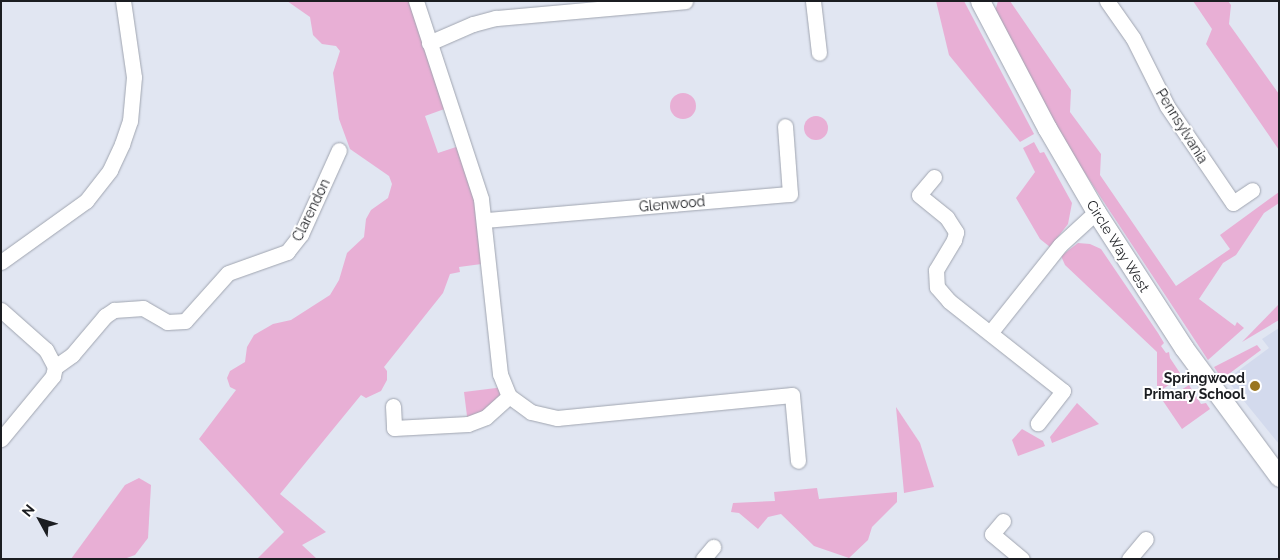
<!DOCTYPE html>
<html>
<head>
<meta charset="utf-8">
<style>
	body { margin:0 }
	#map { position:relative; width:1280px; height:560px; overflow:hidden; background:#e1e6f2; font-family:Raleway,sans-serif }
	div>[style] { position:absolute }
	[style*='--x'] { left:calc(var(--x)*1px); top:calc(var(--y)*1px); width:calc(var(--w)*1px); rotate:calc(var(--a)*1deg) }
	.built>* { inset:0; background:#d3daed }
	.green>* { inset:0; background:#e8afd5 }
	.round { border-radius:50% }
	.roads { filter:drop-shadow(0 0 1px #a0a5b0) drop-shadow(0 0 1px #a0a5b0) }
	.minor>* { height:15px; margin:-7.5px; padding:0 7.5px; transform-origin:7.5px; border-radius:7.5px; background:#fff }
	.tertiary>* { height:19px; margin:-9.5px; padding:0 9.5px; transform-origin:9.5px; border-radius:9.5px; background:#fff }
	.dots>* { width:14px; height:14px; translate:-50% -50%; box-sizing:border-box; border:2px solid #fff; border-radius:50% }
	span { translate:-50% -50%; white-space:nowrap; text-align:center; line-height:1.15; -webkit-text-stroke:4px #fff; paint-order:stroke }
	.street-label { font-size:14px; color:#1b1d21 }
	.poi-label { font-size:14px; color:#1b1d21; font-weight:700 }
	.right { translate:-100% -50%; text-align:right }
	.frame { position:absolute; inset:0; border:2px solid #1b1d21; pointer-events:none }
	.north { position:absolute; left:15px; top:495px; width:50px; height:50px; -webkit-text-stroke:4px #fff; paint-order:stroke; rotate:309deg; font-size:14px; font-weight:700; line-height:20px; text-align:center; color:#1b1d21 }
	.north::after { content:''; display:block; margin:auto; width:18px; height:22px; background:#1b1d21; clip-path:polygon(50% 0,100% 100%,50% 72%,0 100%) }
</style>
</head>
<body>
<div id="map">
	<div class="built">
		<i style="clip-path:polygon(1279px 328px,1279px 444px,1231px 385px,1231px 376px,1269px 348px,1262px 339px)"></i>
	</div>
	<div class="green">
		<i style="clip-path:polygon(287px 1px,416px 1px,450px 107px,425px 116px,438px 153px,462px 145px,489px 263px,459px 267px,460px 272px,450px 274px,443px 293px,384px 367px,387px 371px,387px 380px,381px 391px,366px 398px,361px 395px,280px 494px,326px 532px,302px 545px,317px 559px,257px 559px,284px 532px,199px 439px,236px 390px,230px 387px,227px 378px,230px 371px,245px 362px,247px 347px,254px 335px,273px 324px,291px 320px,330px 295px,339px 280px,347px 253px,364px 237px,366px 219px,371px 210px,388px 198px,392px 184px,389px 176px,350px 149px,339px 119px,333px 73px,340px 51px,336px 46px,322px 44px,313px 35px,310px 17px)"></i>
		<i style="clip-path:polygon(936px 1px,964px 1px,1034px 134px,1020px 142px,949px 55px)"></i>
		<i style="clip-path:polygon(998px 1px,1010px 1px,1071px 90px,1070px 112px,1101px 154px,1100px 175px,1176px 286px,1230px 249px,1220px 235px,1279px 192px,1279px 203px,1264px 213px,1236px 255px,1223px 263px,1199px 299px,1235px 326px,1237px 322px,1244px 328px,1208px 360px,1061px 137px,995px 11px)"></i>
		<i style="clip-path:polygon(1193px 1px,1228px 1px,1231px 5px,1229px 24px,1279px 94px,1279px 150px,1206px 44px,1212px 29px)"></i>
		<i class="round" style="left:670px;top:93px;width:26px;height:26px"></i>
		<i class="round" style="left:804px;top:116px;width:24px;height:24px"></i>
		<i style="clip-path:polygon(1034px 142px,1040px 153px,1044px 152px,1072px 203px,1068px 224px,1050px 247px,1040px 239px,1016px 198px,1035px 172px,1023px 148px)"></i>
		<i style="clip-path:polygon(1078px 243px,1090px 244px,1101px 249px,1158px 333px,1164px 343px,1161px 346px,1166px 353px,1169px 352px,1170px 358px,1182px 376px,1157px 393px,1157px 352px,1065px 265px,1061px 256px)"></i>
		<i style="clip-path:polygon(1279px 304px,1279px 320px,1242px 342px)"></i>
		<i style="clip-path:polygon(1257px 345px,1261px 350px,1222px 379px,1214px 367px)"></i>
		<i style="clip-path:polygon(1189px 385px,1201px 404px,1206px 403px,1210px 409px,1182px 429px,1163px 401px)"></i>
		<i style="clip-path:polygon(504px 387px,509px 396px,468px 424px,464px 392px)"></i>
		<i style="clip-path:polygon(1077px 403px,1099px 424px,1052px 443px,1050px 437px)"></i>
		<i style="clip-path:polygon(896px 407px,920px 443px,934px 487px,904px 493px)"></i>
		<i style="clip-path:polygon(1022px 429px,1043px 441px,1045px 446px,1018px 456px,1012px 440px)"></i>
		<i style="clip-path:polygon(139px 478px,151px 485px,148px 538px,135px 555px,124px 559px,71px 559px,125px 485px)"></i>
		<i style="clip-path:polygon(817px 488px,819px 499px,897px 492px,897px 502px,872px 527px,868px 540px,849px 558px,814px 546px,781px 514px,768px 517px,758px 529px,739px 513px,731px 512px,733px 503px,775px 501px,774px 492px)"></i>
	</div>
	<div class="roads">
		<div class="minor">
			<i style="--x:416;--y:1;--w:208;--a:71.8"></i>
			<i style="--x:481;--y:199;--w:176;--a:83.8"></i>
			<i style="--x:500;--y:374;--w:24;--a:68"></i>
			<i style="--x:813;--y:1;--w:52;--a:83.4"></i>
			<i style="--x:1107;--y:1;--w:45;--a:54.9"></i>
			<i style="--x:1133;--y:38;--w:76;--a:63.4"></i>
			<i style="--x:1167;--y:106;--w:117;--a:55.8"></i>
			<i style="--x:1233;--y:203;--w:23;--a:-34"></i>
			<i style="--x:429;--y:43;--w:48;--a:-23.4"></i>
			<i style="--x:473;--y:24;--w:24;--a:-15"></i>
			<i style="--x:496;--y:18;--w:190;--a:-5.1"></i>
			<i style="--x:934;--y:177;--w:23;--a:130"></i>
			<i style="--x:919;--y:195;--w:36;--a:39"></i>
			<i style="--x:947;--y:218;--w:17;--a:57"></i>
			<i style="--x:956;--y:232;--w:8;--a:104"></i>
			<i style="--x:954;--y:240;--w:35;--a:121"></i>
			<i style="--x:936;--y:270;--w:17;--a:87"></i>
			<i style="--x:937;--y:287;--w:18;--a:49"></i>
			<i style="--x:949;--y:301;--w:145;--a:38.3"></i>
			<i style="--x:1063;--y:391;--w:41;--a:128"></i>
			<i style="--x:486;--y:220;--w:305;--a:-4.9"></i>
			<i style="--x:790;--y:194;--w:68;--a:-94.2"></i>
			<i style="--x:1;--y:262;--w:105;--a:-35.7"></i>
			<i style="--x:86;--y:201;--w:39;--a:-52"></i>
			<i style="--x:110;--y:170;--w:29;--a:-65"></i>
			<i style="--x:122;--y:144;--w:24;--a:-71"></i>
			<i style="--x:130;--y:121;--w:44;--a:-84.8"></i>
			<i style="--x:134;--y:77;--w:77;--a:-98.2"></i>
			<i style="--x:1;--y:310;--w:60;--a:41.6"></i>
			<i style="--x:46;--y:350;--w:19;--a:62"></i>
			<i style="--x:55;--y:367;--w:9;--a:103"></i>
			<i style="--x:53;--y:376;--w:82;--a:129.5"></i>
			<i style="--x:990;--y:333;--w:112;--a:-51.5"></i>
			<i style="--x:1060;--y:245;--w:49;--a:-42.5"></i>
			<i style="--x:55;--y:367;--w:21;--a:-35"></i>
			<i style="--x:72;--y:355;--w:51;--a:-49.8"></i>
			<i style="--x:105;--y:316;--w:11;--a:-34"></i>
			<i style="--x:114;--y:310;--w:29;--a:-4"></i>
			<i style="--x:143;--y:308;--w:28;--a:30"></i>
			<i style="--x:167;--y:322;--w:18;--a:-3"></i>
			<i style="--x:185;--y:321;--w:64;--a:-48.1"></i>
			<i style="--x:228;--y:273;--w:63;--a:-19.6"></i>
			<i style="--x:287;--y:252;--w:23;--a:-52"></i>
			<i style="--x:301;--y:234;--w:92;--a:-65.7"></i>
			<i style="--x:393;--y:406;--w:22;--a:87"></i>
			<i style="--x:394;--y:428;--w:74;--a:-3.1"></i>
			<i style="--x:468;--y:424;--w:19;--a:-21"></i>
			<i style="--x:486;--y:417;--w:31;--a:-42"></i>
			<i style="--x:509;--y:396;--w:27;--a:36"></i>
			<i style="--x:531;--y:412;--w:27;--a:13"></i>
			<i style="--x:557;--y:418;--w:236;--a:-5.6"></i>
			<i style="--x:792;--y:395;--w:66;--a:84.8"></i>
			<i style="--x:1003;--y:521;--w:17;--a:130"></i>
			<i style="--x:992;--y:534;--w:39;--a:40"></i>
			<i style="--x:703;--y:559;--w:16;--a:-50"></i>
			<i style="--x:1129;--y:559;--w:26;--a:-50"></i>
		</div>
		<div class="tertiary">
			<i style="--x:980;--y:1;--w:144;--a:62.2"></i>
			<i style="--x:1047;--y:128;--w:97;--a:59.7"></i>
			<i style="--x:1096;--y:212;--w:162;--a:57.1"></i>
			<i style="--x:1184;--y:348;--w:160;--a:53.6"></i>
		</div>
	</div>
	<div class="dots">
		<i style="left:1255px;top:386px;background:#9a7620"></i>
	</div>
	<div class="street-label">
		<span style="left:1182px;top:126px;rotate:58deg">Pennsylvania</span>
		<span style="left:672px;top:204px;rotate:-5deg">Glenwood</span>
		<span style="left:311px;top:210px;rotate:-64deg">Clarendon</span>
		<span style="left:1118px;top:246px;rotate:58deg">Circle Way West</span>
	</div>
	<div class="poi-label">
		<span class="right" style="left:1245px;top:386px">Springwood<br>Primary School</span>
	</div>
	<div class="frame"></div>
	<div class="north">N</div>
</div>
</body>
</html>
